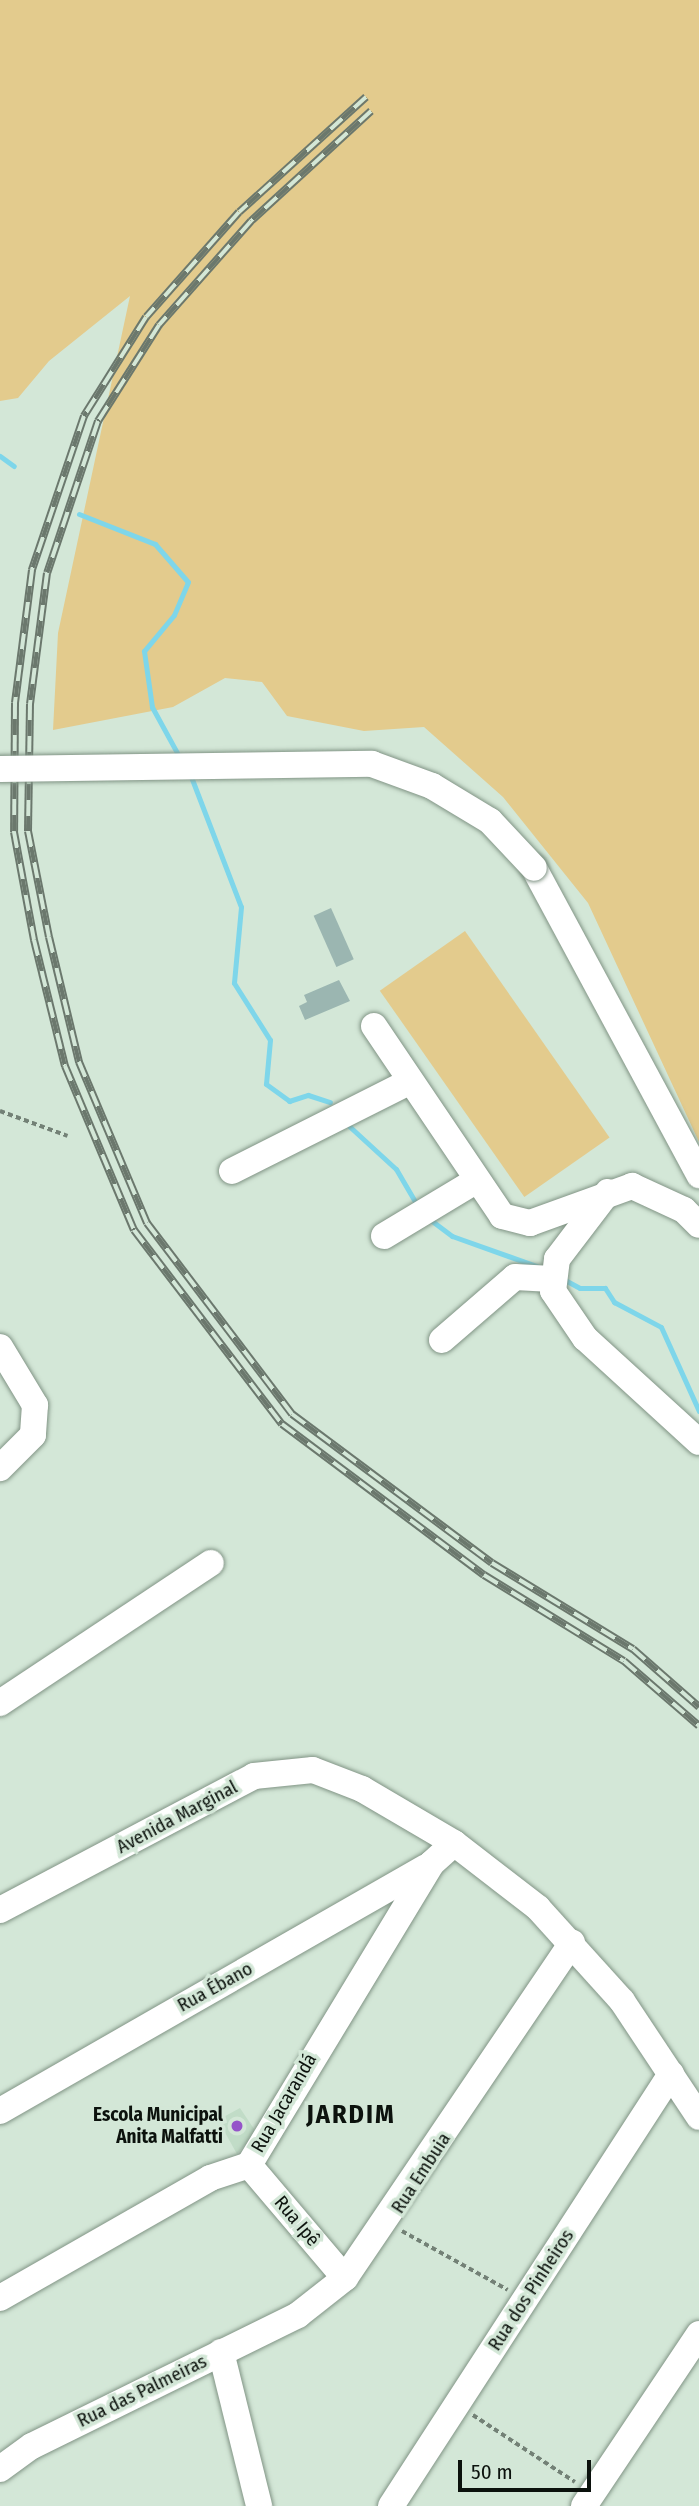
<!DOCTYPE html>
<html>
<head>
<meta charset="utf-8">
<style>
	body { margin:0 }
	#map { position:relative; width:699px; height:2506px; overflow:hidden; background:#d3e7d7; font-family:"Fira Sans Condensed",sans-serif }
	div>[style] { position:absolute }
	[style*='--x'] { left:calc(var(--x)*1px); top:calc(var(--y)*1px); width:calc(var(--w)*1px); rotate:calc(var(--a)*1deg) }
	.built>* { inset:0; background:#c1dcc7 }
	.green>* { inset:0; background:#e3cb8d; transform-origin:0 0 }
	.stream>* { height:5px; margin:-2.5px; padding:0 2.5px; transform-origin:2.5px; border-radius:2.5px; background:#7ed6ea }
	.building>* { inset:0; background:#9bb6b1; transform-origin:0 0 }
	.path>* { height:3.5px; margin-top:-1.75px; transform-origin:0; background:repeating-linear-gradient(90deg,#738176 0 5px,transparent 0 8.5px) }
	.roads { filter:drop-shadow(0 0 2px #819485) drop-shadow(0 0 2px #819485) }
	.minor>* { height:26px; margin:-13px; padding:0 13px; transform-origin:13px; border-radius:13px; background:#fff }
	.rail>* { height:8px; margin-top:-4px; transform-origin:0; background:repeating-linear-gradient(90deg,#d3e7d7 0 16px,#6b786d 0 32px); box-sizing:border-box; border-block:2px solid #6b786d }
	.bridges { filter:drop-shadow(0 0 2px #819485) drop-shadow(0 0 2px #819485) }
	.minor-bridge>* { height:26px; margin:-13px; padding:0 13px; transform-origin:13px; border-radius:13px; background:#fff }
	.dots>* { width:19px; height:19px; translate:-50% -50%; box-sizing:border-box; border:4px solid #d3e7d7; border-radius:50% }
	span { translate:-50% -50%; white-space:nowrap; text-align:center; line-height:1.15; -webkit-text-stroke:7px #d3e7d7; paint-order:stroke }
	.street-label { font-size:19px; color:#0c120d }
	.poi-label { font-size:19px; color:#0c120d; font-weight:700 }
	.right { translate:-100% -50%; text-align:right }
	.district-label { font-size:26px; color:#0c120d; font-weight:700; letter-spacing:2px }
	.scale { position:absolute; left:458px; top:2460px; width:133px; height:32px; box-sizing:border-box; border:4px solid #0c120d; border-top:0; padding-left:9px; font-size:21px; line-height:24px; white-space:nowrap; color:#0c120d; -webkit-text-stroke:5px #d3e7d7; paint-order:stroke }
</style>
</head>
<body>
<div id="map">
	<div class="built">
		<i style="clip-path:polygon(240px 2108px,256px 2132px,237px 2154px,218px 2120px)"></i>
	</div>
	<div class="green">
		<i style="clip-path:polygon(0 0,699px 0,699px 1142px,588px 903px,503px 797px,424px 727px,364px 731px,287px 716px,262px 682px,225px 678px,173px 707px,53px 730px,58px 633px,130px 296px,49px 361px,18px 398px,0 401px)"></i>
		<i style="left:465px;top:931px;width:252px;height:104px;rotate:55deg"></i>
	</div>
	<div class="stream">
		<i style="--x:0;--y:456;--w:17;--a:36"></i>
		<i style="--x:79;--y:514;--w:82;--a:21.5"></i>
		<i style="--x:155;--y:544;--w:50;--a:49"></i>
		<i style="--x:188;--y:582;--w:36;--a:113"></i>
		<i style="--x:174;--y:615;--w:47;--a:129.8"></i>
		<i style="--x:144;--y:651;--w:57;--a:81.9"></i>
		<i style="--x:152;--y:707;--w:60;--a:61.3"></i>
		<i style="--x:190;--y:774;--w:142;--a:69"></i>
		<i style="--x:241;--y:907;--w:76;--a:95.3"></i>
		<i style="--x:234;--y:983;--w:67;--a:57.7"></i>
		<i style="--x:270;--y:1040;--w:44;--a:95.2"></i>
		<i style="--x:266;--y:1084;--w:29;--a:36"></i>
		<i style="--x:289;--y:1101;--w:20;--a:-18"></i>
		<i style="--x:308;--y:1095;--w:23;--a:18"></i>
		<i style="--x:349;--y:1126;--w:64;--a:42.5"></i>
		<i style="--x:396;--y:1169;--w:42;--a:59.7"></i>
		<i style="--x:432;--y:1221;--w:25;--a:37"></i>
		<i style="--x:452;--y:1236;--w:92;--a:19.6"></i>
		<i style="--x:563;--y:1279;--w:19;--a:28"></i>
		<i style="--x:580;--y:1288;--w:25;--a:0"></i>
		<i style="--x:605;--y:1288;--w:17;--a:57"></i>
		<i style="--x:614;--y:1302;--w:53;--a:28"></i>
		<i style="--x:661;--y:1327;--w:92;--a:65.7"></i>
	</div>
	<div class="building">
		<i style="left:331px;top:908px;width:56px;height:19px;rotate:66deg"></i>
		<i style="clip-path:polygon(339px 980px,350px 1001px,305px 1020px,299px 1006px,307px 1002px,304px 995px)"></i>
	</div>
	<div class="path">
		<i style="--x:0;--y:1111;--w:72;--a:20.2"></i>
		<i style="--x:402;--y:2231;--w:121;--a:29.1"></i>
		<i style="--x:473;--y:2415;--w:122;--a:33.3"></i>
	</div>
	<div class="roads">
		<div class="minor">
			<i style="--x:534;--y:868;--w:349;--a:61.7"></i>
			<i style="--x:374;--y:1026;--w:229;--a:56"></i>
			<i style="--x:502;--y:1216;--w:29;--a:14"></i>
			<i style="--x:530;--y:1223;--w:109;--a:-19.9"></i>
			<i style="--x:632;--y:1186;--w:57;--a:24.8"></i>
			<i style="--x:684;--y:1210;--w:21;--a:45"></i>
			<i style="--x:232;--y:1171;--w:196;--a:-26.7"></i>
			<i style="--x:608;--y:1192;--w:84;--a:127.3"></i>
			<i style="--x:557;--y:1259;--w:32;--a:97"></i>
			<i style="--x:553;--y:1291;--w:57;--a:55.8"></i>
			<i style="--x:585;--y:1338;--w:154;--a:42.4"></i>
			<i style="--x:384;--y:1236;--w:105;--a:-31"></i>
			<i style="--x:442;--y:1340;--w:96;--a:-40.8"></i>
			<i style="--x:515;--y:1277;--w:37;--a:3"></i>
			<i style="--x:0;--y:1347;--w:68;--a:58.9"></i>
			<i style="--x:35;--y:1405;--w:30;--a:94"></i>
			<i style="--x:33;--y:1435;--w:47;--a:135"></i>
			<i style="--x:0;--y:1703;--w:253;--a:-33.6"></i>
			<i style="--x:0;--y:1910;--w:287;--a:-27.8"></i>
			<i style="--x:254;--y:1776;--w:59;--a:-5.8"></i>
			<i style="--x:313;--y:1770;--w:53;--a:21.2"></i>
			<i style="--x:362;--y:1789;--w:107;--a:30.4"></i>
			<i style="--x:454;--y:1843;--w:106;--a:37.7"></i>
			<i style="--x:538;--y:1908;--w:125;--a:47.9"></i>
			<i style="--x:622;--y:2001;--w:139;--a:56.4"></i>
			<i style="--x:0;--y:2111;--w:491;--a:-29.8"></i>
			<i style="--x:249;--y:2165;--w:148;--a:49.7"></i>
			<i style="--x:0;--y:2298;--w:242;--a:-29.7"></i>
			<i style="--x:210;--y:2178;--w:41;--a:-18.4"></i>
			<i style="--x:249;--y:2165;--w:352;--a:-58.8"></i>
			<i style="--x:431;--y:1864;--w:31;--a:-42"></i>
			<i style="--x:221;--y:2352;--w:159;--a:76.1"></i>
			<i style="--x:0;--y:2469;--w:39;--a:-36"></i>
			<i style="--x:32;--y:2446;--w:297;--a:-26.2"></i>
			<i style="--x:298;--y:2315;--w:60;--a:-38.2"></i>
			<i style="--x:345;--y:2278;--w:405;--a:-55.9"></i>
			<i style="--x:391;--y:2506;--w:515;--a:-57.05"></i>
			<i style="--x:584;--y:2506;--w:207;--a:-56.2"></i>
		</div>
	</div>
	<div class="rail">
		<i style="--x:366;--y:97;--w:171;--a:137.8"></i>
		<i style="--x:239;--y:212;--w:140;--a:131.5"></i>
		<i style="--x:146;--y:317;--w:117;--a:122.1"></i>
		<i style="--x:84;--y:416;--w:163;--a:108.7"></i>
		<i style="--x:32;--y:570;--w:134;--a:97.3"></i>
		<i style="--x:15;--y:703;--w:129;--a:90.4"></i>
		<i style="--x:14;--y:832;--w:110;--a:79.5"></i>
		<i style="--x:34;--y:940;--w:130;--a:76.2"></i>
		<i style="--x:65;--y:1066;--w:178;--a:67.2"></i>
		<i style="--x:134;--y:1230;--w:244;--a:52.7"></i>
		<i style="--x:282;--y:1424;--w:252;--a:36.8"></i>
		<i style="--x:484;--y:1575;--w:164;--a:31.6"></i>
		<i style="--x:624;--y:1661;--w:99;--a:40.9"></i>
		<i style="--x:371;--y:111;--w:163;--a:137.5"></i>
		<i style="--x:251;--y:221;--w:139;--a:131.5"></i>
		<i style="--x:159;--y:325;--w:114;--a:122.4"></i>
		<i style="--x:98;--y:421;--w:160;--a:108.5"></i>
		<i style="--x:47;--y:573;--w:132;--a:97.4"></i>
		<i style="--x:30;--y:704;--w:127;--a:90.9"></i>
		<i style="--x:28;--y:831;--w:108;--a:78.8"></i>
		<i style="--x:49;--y:937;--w:129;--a:76.5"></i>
		<i style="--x:79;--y:1062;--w:175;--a:67.1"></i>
		<i style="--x:147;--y:1223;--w:240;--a:52.8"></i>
		<i style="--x:292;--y:1414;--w:249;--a:36.7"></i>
		<i style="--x:492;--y:1563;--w:165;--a:31.4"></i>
		<i style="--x:633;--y:1649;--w:88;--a:41.3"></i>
	</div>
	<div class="bridges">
		<div class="minor-bridge">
			<i style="--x:0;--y:769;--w:372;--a:-0.8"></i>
			<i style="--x:372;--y:764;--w:64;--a:20.1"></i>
			<i style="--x:432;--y:786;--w:68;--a:31.1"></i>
			<i style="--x:490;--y:821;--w:64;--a:46.9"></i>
		</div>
	</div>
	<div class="dots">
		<i style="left:237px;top:2126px;background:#9554c9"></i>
	</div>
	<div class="street-label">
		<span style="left:177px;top:1817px;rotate:-28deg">Avenida Marginal</span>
		<span style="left:215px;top:1987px;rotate:-29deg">Rua Ébano</span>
		<span style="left:284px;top:2103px;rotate:-60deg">Rua Jacarandá</span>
		<span style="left:421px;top:2173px;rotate:-57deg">Rua Embuia</span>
		<span style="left:297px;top:2221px;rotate:50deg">Rua Ipê</span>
		<span style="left:531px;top:2290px;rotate:-57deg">Rua dos Pinheiros</span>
		<span style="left:142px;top:2391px;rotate:-26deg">Rua das Palmeiras</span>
	</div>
	<div class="poi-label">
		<span class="right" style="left:223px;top:2126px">Escola Municipal<br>Anita Malfatti</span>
	</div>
	<div class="district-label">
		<span style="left:351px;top:2115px">JARDIM</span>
	</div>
	<div class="scale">50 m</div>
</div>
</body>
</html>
